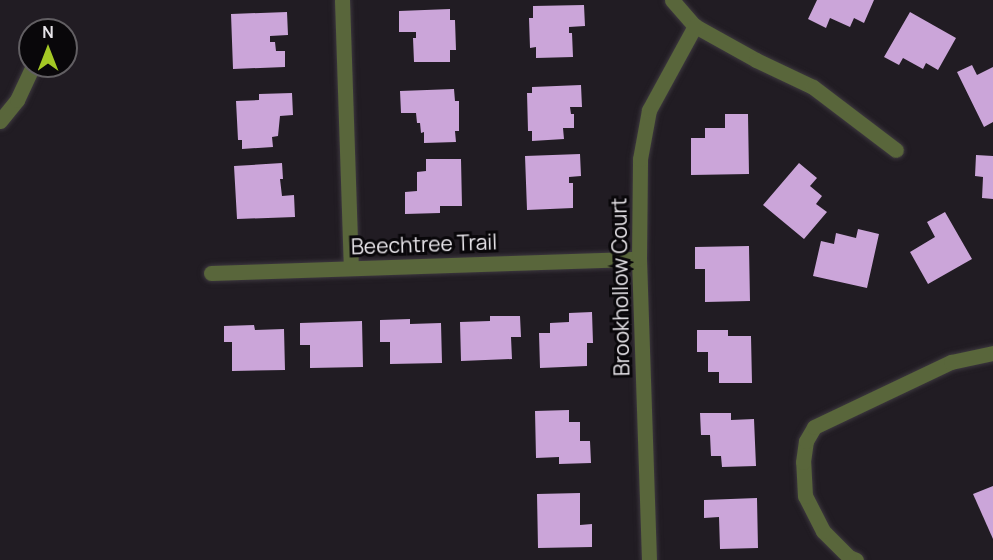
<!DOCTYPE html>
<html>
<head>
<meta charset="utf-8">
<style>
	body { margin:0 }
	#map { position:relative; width:993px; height:560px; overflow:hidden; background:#211c23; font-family:Manrope,sans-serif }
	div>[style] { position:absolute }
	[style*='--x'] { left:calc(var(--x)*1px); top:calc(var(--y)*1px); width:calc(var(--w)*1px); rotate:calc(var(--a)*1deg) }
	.building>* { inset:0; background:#cba5d9 }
	.roads { filter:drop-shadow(0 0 2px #3d383f) drop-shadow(0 0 2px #3d383f) }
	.minor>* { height:15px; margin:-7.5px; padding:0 7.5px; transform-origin:7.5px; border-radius:7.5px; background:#59663b }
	span { translate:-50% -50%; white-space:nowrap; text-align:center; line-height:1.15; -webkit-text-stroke:6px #09070a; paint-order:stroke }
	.street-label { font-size:21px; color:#e7e4e9 }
	.north { position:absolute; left:18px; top:18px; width:60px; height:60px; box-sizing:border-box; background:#09070a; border:2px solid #625f63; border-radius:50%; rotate:0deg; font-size:16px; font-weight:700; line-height:24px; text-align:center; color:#e7e4e9 }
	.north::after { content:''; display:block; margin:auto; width:21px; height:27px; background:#a4c825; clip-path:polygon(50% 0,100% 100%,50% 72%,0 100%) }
</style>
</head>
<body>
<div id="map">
	<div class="building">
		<i style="clip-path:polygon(817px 0,874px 0,864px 23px,854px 18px,850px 27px,830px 18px,826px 28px,808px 19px)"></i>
		<i style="clip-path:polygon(584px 5px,585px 26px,569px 27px,569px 33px,572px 33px,573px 57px,536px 58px,536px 47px,530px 48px,529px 18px,533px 18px,533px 6px)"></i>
		<i style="clip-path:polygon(450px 9px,450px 20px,455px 20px,456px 50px,450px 50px,450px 62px,414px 62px,413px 38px,416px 38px,416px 32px,399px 32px,399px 11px)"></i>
		<i style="clip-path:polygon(287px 12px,288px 35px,270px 36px,270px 42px,275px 42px,276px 51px,285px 51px,285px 67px,233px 69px,231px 14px)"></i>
		<i style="clip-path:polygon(910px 12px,956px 38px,938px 70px,926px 63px,923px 69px,903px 58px,899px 65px,884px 57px)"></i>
		<i style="clip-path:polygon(972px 65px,977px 75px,993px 67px,993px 122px,984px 127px,957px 72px)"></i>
		<i style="clip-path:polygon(581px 85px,582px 107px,570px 107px,571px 114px,574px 114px,574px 128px,563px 128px,564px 139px,532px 141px,532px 131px,528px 131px,527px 93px,532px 93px,532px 87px)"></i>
		<i style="clip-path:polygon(454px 89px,455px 101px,459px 101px,459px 131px,455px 131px,456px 142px,424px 143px,424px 132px,421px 133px,420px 123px,417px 123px,416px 113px,401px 113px,400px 91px)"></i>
		<i style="clip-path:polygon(292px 93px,293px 115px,280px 116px,278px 136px,272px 137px,273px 147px,242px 149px,242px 140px,238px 140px,236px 101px,259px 100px,259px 94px)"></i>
		<i style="clip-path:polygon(725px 114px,748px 114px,749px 174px,691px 175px,691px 138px,705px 138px,705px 128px,725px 128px)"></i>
		<i style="clip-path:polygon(580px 154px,581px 176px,569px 177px,569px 183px,573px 183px,573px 208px,527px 210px,525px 156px)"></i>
		<i style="clip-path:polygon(976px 155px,993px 156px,993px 199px,982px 198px,983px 177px,975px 176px)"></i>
		<i style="clip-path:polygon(426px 159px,461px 159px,462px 206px,440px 206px,440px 213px,405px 214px,405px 192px,417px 191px,417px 172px,426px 171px)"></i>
		<i style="clip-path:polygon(282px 163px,283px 179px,280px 179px,282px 196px,294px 195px,295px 217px,237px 219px,234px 166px)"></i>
		<i style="clip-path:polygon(799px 163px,817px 178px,810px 186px,822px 196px,816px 204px,827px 212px,804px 239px,763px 205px)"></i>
		<i style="clip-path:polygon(945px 212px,972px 259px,928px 284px,910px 252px,935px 237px,927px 222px)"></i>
		<i style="clip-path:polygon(858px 229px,879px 234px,867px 288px,813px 276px,821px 241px,834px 244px,836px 233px,856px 238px)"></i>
		<i style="clip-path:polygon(749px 246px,750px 301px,705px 302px,705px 269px,695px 269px,695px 247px)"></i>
		<i style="clip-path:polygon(592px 312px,593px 343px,587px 343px,587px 366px,540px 368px,539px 333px,550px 333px,550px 323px,569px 322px,569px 313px)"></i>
		<i style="clip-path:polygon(490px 316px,520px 316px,521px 337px,511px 337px,512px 359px,461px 361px,460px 322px,490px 321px)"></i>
		<i style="clip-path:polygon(410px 319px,410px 324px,441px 323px,442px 363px,390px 364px,390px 342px,380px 342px,380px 320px)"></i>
		<i style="clip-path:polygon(362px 321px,363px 367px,310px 368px,310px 345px,300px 345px,300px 323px)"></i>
		<i style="clip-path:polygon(254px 325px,255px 330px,284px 329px,285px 370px,232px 371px,232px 342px,224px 342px,224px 326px)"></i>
		<i style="clip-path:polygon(697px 330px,728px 330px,728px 336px,751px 336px,752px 383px,719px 383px,719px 372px,708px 372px,708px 352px,697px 352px)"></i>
		<i style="clip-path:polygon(569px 410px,569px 422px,580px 422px,580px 441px,590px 441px,591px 463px,559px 464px,559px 457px,536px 458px,535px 411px)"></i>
		<i style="clip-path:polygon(700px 413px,731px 413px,731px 420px,754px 419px,756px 466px,722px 467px,721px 456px,711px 456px,710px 435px,701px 435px)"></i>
		<i style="clip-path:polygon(993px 486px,993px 539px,973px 494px)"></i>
		<i style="clip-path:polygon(580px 493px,580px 525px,592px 524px,592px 547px,538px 548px,537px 494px)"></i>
		<i style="clip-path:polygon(757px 498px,758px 548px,720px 549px,719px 517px,704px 518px,704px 500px)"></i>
	</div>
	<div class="roads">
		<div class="minor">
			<i style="--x:342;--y:0;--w:267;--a:88.1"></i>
			<i style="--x:672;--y:0;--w:35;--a:49"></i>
			<i style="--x:695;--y:26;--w:70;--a:29.1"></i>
			<i style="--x:756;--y:60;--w:63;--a:25.3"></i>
			<i style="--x:813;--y:87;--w:104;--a:37.2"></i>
			<i style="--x:0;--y:121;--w:27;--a:-51"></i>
			<i style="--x:17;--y:100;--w:38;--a:-65"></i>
			<i style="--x:211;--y:273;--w:428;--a:-1.9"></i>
			<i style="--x:649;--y:560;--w:301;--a:-91.9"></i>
			<i style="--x:639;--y:259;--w:100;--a:-89.4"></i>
			<i style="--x:640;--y:159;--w:50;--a:-79.6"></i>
			<i style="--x:649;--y:110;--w:96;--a:-61.3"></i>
			<i style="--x:856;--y:560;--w:8;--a:-157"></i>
			<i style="--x:849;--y:557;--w:37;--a:-135"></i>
			<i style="--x:823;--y:531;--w:39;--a:-117"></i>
			<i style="--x:805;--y:496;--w:34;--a:-93"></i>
			<i style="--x:803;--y:462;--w:21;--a:-82"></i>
			<i style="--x:806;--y:441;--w:16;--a:-60"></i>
			<i style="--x:814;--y:427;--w:152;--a:-25.4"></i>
			<i style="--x:951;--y:362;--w:43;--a:-12.1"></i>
		</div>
	</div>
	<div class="street-label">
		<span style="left:424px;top:244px;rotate:-2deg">Beechtree Trail</span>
		<span style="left:620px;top:287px;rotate:-91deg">Brookhollow Court</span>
	</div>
	<div class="north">N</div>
</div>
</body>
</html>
